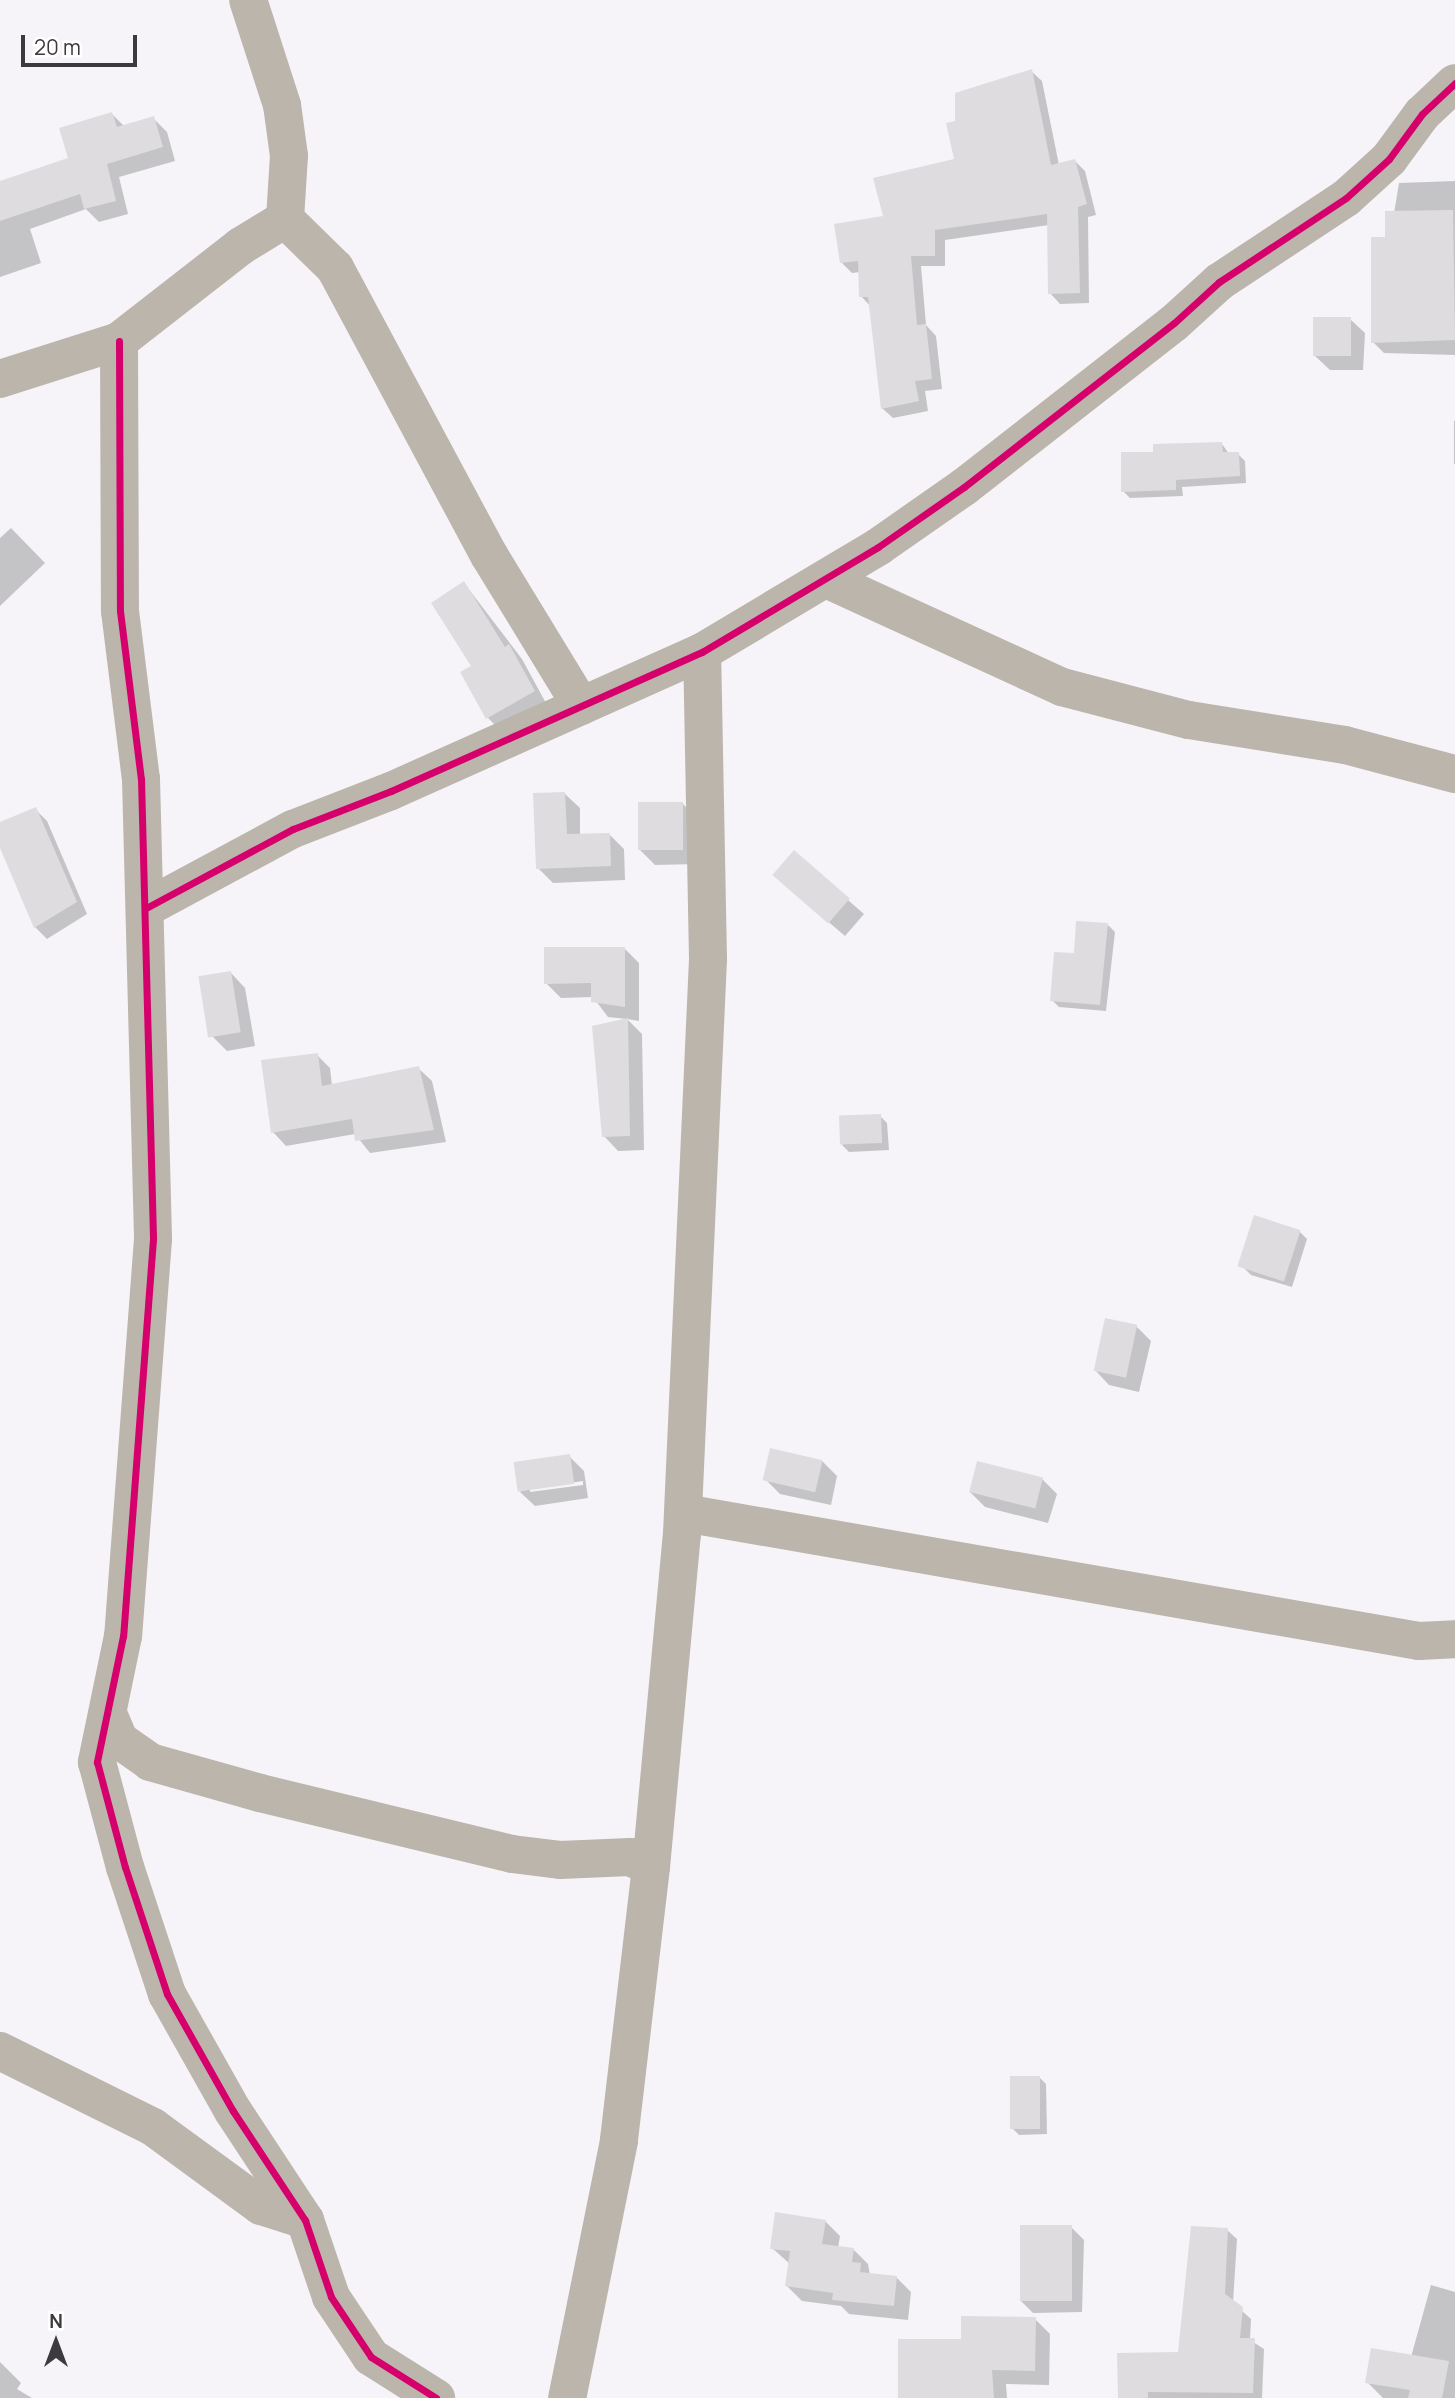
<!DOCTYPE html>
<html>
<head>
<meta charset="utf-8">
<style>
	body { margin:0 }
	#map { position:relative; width:1455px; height:2398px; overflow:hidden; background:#f6f4f8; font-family:Manrope,sans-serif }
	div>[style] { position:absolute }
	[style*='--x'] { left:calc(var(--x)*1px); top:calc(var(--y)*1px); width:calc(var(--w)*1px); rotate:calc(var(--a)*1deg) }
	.shadow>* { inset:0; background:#0003; transform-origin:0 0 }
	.building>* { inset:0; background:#dedcde; transform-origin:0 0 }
	.minor>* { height:38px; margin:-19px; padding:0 19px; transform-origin:19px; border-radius:19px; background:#bbb5ac }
	.cycleway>* { height:7px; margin:-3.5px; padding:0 3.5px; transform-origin:3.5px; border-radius:3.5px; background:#d6006c }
	span { translate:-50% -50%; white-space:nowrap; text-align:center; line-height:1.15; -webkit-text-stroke:5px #fff; paint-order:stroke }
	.north { position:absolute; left:21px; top:2307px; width:70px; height:70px; -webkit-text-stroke:5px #fff; paint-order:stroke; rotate:0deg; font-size:19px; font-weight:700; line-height:28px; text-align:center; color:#3b3a3c }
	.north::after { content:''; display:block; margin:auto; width:24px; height:32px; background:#3b3a3c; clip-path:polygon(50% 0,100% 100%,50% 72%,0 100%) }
	.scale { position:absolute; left:21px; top:35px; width:116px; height:32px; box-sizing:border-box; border:4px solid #3b3a3c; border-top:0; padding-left:9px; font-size:21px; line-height:24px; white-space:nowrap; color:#3b3a3c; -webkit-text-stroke:5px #fff; paint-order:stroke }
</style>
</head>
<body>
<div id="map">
	<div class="shadow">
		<i style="clip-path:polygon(1031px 71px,1042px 81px,1059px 165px,1075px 161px,1085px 171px,1096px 215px,1088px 217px,1089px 303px,1060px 304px,1050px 293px,1049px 225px,945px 240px,945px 266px,921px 266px,926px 325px,936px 336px,942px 389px,925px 391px,928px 411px,893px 418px,882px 408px,871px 307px,861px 296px,860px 272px,852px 273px,842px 263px,885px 218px,956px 160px,956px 123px)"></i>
		<i style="clip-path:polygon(112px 114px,125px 127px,153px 118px,167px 132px,175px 161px,119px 177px,128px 214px,99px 222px,86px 209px,30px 229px,41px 263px,0 277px,0 183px,70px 159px)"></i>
		<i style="clip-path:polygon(1455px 181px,1455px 355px,1384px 353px,1373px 342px,1399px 183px)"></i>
		<i style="clip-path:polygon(1350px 319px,1365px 333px,1363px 370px,1330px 370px,1315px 356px)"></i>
		<i style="left:1454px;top:421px;width:1px;height:43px"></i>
		<i style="clip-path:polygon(1222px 444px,1229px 454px,1238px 454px,1245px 461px,1246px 483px,1182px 487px,1183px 496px,1130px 498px,1123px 491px,1155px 454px)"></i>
		<i style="clip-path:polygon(11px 528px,45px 563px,0 606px,0 538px)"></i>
		<i style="clip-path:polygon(464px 583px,522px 659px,547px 705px,501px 731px,488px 718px,474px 666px)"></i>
		<i style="clip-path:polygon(565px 794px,580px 808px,580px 835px,609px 834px,624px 849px,625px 880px,553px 883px,538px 868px)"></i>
		<i style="clip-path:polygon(682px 803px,697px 818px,698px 864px,655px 865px,640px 850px)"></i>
		<i style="clip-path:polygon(35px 809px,47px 821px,87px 914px,47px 939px,35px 927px,0 843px,0 824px)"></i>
		<i style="clip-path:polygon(794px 853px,864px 914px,845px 936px,790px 889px)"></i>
		<i style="clip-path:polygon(1108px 925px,1115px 932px,1106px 1011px,1059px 1007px,1052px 1000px,1075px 955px)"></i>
		<i style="clip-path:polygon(624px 948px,639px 963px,639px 1021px,627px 1019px,642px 1034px,644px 1150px,618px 1151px,604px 1136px,593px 1027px,627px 1019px,608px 1017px,593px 997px,561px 998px,546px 983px)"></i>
		<i style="clip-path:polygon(231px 973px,245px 988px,255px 1046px,227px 1051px,212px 1036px)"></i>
		<i style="clip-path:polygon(317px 1055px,330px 1068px,332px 1086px,418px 1068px,432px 1081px,446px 1142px,370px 1153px,355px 1134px,286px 1146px,273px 1132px)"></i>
		<i style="clip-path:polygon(880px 1116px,887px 1123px,889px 1150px,849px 1152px,842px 1145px)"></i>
		<i style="clip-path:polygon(1255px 1218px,1300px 1232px,1307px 1239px,1292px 1287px,1251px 1275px,1244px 1268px)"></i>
		<i style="clip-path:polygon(1136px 1326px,1151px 1341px,1139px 1392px,1109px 1385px,1095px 1370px)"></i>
		<i style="clip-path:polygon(evenodd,569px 1456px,584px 1471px,588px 1498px,535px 1506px,520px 1492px,569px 1456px,583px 1481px,583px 1485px,530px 1492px,530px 1489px,583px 1481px)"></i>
		<i style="clip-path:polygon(822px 1461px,837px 1476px,831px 1505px,780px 1494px,765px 1479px)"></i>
		<i style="clip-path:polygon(1042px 1479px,1057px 1494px,1048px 1523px,985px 1507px,970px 1492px)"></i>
		<i style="clip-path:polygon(1039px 2077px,1046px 2084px,1047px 2134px,1019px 2135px,1012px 2128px)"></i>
		<i style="clip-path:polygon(825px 2221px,840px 2236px,838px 2248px,853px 2249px,868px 2264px,870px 2275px,896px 2277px,911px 2292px,908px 2320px,849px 2314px,841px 2306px,802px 2301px,787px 2286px,790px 2264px,772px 2248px)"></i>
		<i style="clip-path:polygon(1071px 2227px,1084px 2240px,1082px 2312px,1033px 2313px,1020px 2300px)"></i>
		<i style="clip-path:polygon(1227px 2230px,1237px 2239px,1233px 2303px,1251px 2319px,1250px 2340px,1264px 2349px,1262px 2398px,1120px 2398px,1179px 2354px)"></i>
		<i style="clip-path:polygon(1431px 2285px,1455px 2292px,1455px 2398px,1383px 2398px,1367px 2382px,1411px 2357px)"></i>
		<i style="clip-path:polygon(1035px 2319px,1050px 2334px,1049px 2385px,1006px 2384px,1007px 2398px,900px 2398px,963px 2340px)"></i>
		<i style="clip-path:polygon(0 2362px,21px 2383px,17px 2389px,32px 2398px,0 2398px)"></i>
	</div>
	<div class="building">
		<i style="clip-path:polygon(1032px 69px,1051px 165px,1075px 159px,1087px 204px,1078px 207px,1080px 293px,1048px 294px,1047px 214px,935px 230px,935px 256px,911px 256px,917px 325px,926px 324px,932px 379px,915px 381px,919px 401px,881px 409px,868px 297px,859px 297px,858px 261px,840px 263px,834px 224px,883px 216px,873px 178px,954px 159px,946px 123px,955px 121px,955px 93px)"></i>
		<i style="clip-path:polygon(112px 112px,117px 127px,154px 116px,163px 147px,107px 164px,116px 201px,84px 209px,80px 194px,0 221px,0 181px,68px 158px,59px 128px)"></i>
		<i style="clip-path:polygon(1453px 210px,1455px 340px,1371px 343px,1371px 237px,1385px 237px,1385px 211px)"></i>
		<i style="left:1313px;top:317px;width:38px;height:39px"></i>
		<i style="clip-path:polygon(1222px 442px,1223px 452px,1239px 452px,1240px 476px,1176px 480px,1176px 490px,1121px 492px,1121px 452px,1153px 452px,1153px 444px)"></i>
		<i style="clip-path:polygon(464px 581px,505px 647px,509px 644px,535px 691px,486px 719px,460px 672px,471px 666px,431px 603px)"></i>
		<i style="clip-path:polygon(565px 792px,567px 834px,610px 833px,611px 866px,536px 869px,533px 793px)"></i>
		<i style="left:638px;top:802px;width:45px;height:48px"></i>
		<i style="clip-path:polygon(36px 807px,77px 902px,34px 928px,0 848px,0 822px)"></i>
		<i style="left:794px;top:850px;width:74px;height:33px;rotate:41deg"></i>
		<i style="clip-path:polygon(1076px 921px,1108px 923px,1100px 1005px,1050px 1001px,1054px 952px,1074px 953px)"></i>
		<i style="clip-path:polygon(544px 947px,625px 947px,625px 1007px,591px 1002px,591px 983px,544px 984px)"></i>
		<i style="left:231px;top:971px;width:62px;height:33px;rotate:81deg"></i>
		<i style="clip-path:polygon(628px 1018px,630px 1136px,602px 1137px,592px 1026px)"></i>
		<i style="clip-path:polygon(318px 1053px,322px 1086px,419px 1066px,434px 1130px,355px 1141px,352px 1119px,271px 1133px,261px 1060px)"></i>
		<i style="left:881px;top:1114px;width:29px;height:42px;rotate:88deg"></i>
		<i style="left:1254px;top:1215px;width:49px;height:54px;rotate:18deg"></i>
		<i style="left:1105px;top:1318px;width:33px;height:54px;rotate:12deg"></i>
		<i style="left:770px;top:1448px;width:54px;height:33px;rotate:13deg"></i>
		<i style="left:570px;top:1454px;width:30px;height:57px;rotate:82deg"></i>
		<i style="left:977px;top:1461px;width:68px;height:32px;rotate:14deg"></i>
		<i style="left:1010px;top:2076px;width:30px;height:53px"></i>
		<i style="clip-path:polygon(775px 2212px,826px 2220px,822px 2244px,854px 2248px,852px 2262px,861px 2263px,860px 2272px,897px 2276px,894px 2306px,832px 2300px,833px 2293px,785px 2286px,790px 2251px,770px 2249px)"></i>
		<i style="left:1020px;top:2225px;width:52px;height:76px"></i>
		<i style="clip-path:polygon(1191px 2226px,1228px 2228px,1225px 2294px,1243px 2307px,1240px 2338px,1255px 2338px,1253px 2393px,1148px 2392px,1148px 2398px,1118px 2398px,1117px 2353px,1178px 2352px)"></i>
		<i style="clip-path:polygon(961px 2316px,1036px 2317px,1035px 2371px,992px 2370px,994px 2398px,898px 2398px,898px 2339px,961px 2339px)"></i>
		<i style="clip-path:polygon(1371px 2348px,1449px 2361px,1442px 2398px,1408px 2398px,1410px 2390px,1365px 2383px)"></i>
	</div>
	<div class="minor">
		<i style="--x:285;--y:219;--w:70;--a:44.4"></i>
		<i style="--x:335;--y:268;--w:326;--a:61.8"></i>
		<i style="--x:489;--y:555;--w:177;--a:58.6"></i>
		<i style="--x:119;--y:341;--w:270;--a:89.8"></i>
		<i style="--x:120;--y:611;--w:169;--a:82.9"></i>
		<i style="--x:141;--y:779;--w:460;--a:88.5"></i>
		<i style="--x:153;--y:1239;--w:398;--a:94.3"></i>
		<i style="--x:123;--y:1636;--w:129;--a:101.7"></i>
		<i style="--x:97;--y:1762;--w:109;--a:75.1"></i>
		<i style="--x:125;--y:1867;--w:134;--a:71.7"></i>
		<i style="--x:167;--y:1994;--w:134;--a:60.6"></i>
		<i style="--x:233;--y:2111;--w:131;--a:56.6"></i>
		<i style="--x:305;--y:2220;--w:81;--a:71.3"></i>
		<i style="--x:331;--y:2297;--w:72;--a:56.3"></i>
		<i style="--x:371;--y:2357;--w:77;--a:32.2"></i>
		<i style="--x:0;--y:379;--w:125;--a:-17.7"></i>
		<i style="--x:119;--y:341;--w:155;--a:-37.9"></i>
		<i style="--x:241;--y:246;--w:52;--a:-31.5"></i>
		<i style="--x:285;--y:219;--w:63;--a:-86.4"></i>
		<i style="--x:289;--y:156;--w:51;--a:-97.8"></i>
		<i style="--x:282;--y:105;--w:110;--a:-107.9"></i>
		<i style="--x:826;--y:579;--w:260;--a:24.6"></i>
		<i style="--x:1062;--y:687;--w:131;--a:14.6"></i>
		<i style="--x:1189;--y:720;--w:158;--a:9.1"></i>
		<i style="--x:1345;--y:745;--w:114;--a:14.8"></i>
		<i style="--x:146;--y:908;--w:167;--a:-28.3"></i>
		<i style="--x:293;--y:829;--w:105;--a:-21.2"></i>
		<i style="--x:391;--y:791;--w:341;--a:-24.1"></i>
		<i style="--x:702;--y:652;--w:205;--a:-30.8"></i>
		<i style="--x:878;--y:547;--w:105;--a:-34.9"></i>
		<i style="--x:964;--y:487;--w:266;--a:-38"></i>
		<i style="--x:1174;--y:323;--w:61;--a:-42.3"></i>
		<i style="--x:1219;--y:282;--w:152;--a:-33.5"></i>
		<i style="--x:1346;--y:198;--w:58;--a:-42.2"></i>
		<i style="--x:1389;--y:159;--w:56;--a:-53.7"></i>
		<i style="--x:1422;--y:114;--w:45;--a:-43.2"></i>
		<i style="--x:684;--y:1513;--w:746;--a:9.88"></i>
		<i style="--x:1419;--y:1641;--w:36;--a:-3"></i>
		<i style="--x:109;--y:1716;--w:26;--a:67"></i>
		<i style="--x:119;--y:1740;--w:38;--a:35"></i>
		<i style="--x:150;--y:1762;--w:114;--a:15.7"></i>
		<i style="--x:260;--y:1793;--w:259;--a:13.6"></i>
		<i style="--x:512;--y:1854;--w:48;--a:7.1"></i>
		<i style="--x:560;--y:1860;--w:70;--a:-2.5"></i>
		<i style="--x:630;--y:1857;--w:23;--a:25"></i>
		<i style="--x:651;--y:1867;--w:276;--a:96.7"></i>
		<i style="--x:619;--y:2141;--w:262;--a:101.4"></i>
		<i style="--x:651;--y:1867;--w:334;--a:-84.7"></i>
		<i style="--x:682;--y:1534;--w:576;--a:-87.41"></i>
		<i style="--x:708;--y:959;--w:307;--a:-91.1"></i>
		<i style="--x:0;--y:2051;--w:171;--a:26.4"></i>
		<i style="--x:153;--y:2127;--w:134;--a:36.2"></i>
		<i style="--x:261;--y:2206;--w:46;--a:17.7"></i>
	</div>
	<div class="cycleway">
		<i style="--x:119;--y:341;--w:270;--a:89.8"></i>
		<i style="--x:120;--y:611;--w:169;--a:82.9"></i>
		<i style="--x:141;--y:779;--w:460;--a:88.5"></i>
		<i style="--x:153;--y:1239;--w:398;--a:94.3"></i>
		<i style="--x:123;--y:1636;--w:129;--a:101.7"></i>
		<i style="--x:97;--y:1762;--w:109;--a:75.1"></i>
		<i style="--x:125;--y:1867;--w:134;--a:71.7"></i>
		<i style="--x:167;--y:1994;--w:134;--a:60.6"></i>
		<i style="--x:233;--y:2111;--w:131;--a:56.6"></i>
		<i style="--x:305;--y:2220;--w:81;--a:71.3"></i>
		<i style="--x:331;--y:2297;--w:72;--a:56.3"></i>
		<i style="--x:371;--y:2357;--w:77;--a:32.2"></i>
		<i style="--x:146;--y:908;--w:167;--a:-28.3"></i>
		<i style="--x:293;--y:829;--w:105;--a:-21.2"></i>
		<i style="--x:391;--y:791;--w:341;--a:-24.1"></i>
		<i style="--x:702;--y:652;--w:205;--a:-30.8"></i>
		<i style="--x:878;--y:547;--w:105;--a:-34.9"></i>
		<i style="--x:964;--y:487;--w:266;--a:-38"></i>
		<i style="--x:1174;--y:323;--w:61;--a:-42.3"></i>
		<i style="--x:1219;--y:282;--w:152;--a:-33.5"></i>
		<i style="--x:1346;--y:198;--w:58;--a:-42.2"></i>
		<i style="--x:1389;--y:159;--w:56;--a:-53.7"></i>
		<i style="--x:1422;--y:114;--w:45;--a:-43.2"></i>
	</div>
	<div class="north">N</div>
	<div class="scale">20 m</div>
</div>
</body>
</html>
